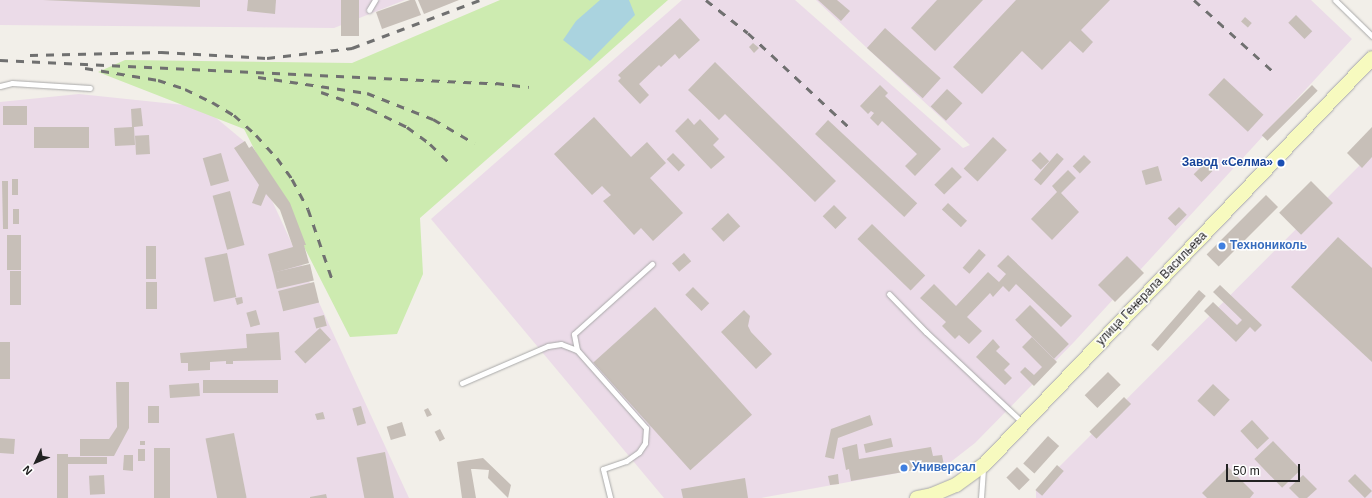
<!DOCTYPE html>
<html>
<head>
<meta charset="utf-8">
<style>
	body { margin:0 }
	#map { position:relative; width:1372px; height:498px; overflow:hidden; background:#f2efe9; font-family:Arial,sans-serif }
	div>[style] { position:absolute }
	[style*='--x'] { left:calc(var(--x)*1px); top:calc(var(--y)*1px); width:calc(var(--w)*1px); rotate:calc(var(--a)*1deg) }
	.industrial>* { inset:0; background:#ebdbe8 }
	.grass>* { inset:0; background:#cdebb0 }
	.water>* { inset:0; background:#aad3df }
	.building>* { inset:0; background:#c7bfb8; transform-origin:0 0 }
	.roads { filter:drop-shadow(0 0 1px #a9a9a9) drop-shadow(0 0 1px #a9a9a9) }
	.service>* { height:5px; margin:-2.5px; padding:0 2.5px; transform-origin:2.5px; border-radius:2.5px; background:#fff }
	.secondary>* { height:14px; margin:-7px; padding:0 7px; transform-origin:7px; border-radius:7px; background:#f7fabf }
	.rail>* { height:3px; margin-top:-1.5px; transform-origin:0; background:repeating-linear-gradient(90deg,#707070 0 8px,transparent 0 16px) }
	.dots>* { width:11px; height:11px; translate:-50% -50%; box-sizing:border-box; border:2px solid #fff; border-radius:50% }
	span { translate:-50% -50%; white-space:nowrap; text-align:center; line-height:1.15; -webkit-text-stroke:3px #fff; paint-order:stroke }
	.transit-label { font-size:12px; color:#164399; font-weight:700 }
	.right { translate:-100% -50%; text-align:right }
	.shop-label { font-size:12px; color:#366cbe; font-weight:700 }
	.left { translate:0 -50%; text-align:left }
	.street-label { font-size:12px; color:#222 }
	.north { position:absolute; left:16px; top:442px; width:40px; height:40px; -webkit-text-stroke:3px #fff; paint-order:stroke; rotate:226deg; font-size:11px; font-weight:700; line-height:16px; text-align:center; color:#222 }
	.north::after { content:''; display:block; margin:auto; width:14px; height:18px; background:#222; clip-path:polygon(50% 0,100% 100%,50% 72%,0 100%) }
	.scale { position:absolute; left:1226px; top:464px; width:74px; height:18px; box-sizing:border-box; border:2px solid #222; border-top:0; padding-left:5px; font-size:12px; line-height:14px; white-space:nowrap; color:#222; -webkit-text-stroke:3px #fff; paint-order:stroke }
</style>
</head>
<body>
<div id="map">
	<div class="industrial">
		<i style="clip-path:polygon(0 0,405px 0,334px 28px,0 25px)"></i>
		<i style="clip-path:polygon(682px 0,795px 0,963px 148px,970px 145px,816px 0,1311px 0,1352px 39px,1074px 342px,975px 443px,948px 464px,761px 498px,664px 498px,431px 219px)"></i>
		<i style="clip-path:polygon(79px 94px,203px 107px,245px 142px,409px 498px,0 498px,0 102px)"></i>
		<i style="clip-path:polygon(1372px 153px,1372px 498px,1036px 498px,1036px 490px)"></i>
	</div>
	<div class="grass">
		<i style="clip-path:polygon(500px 0,668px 0,420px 218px,423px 274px,397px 334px,350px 337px,244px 129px,98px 72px,125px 60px,352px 63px)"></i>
	</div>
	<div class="water">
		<i style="clip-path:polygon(600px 0,629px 0,635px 15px,590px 61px,563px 40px,576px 21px)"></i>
	</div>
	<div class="building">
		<i style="clip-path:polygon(43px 0,200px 0,200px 7px)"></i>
		<i style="clip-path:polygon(248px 0,276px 0,275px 14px,247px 11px)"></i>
		<i style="left:341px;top:0;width:18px;height:36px"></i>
		<i style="clip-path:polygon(410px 0,415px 0,421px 15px,382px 29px,376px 12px)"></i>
		<i style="clip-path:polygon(418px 0,459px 0,424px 14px)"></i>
		<i style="clip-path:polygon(818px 0,837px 0,850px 11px,841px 21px)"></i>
		<i style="clip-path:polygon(937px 0,983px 0,935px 51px,911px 28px)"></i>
		<i style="clip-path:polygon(1016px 0,1110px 0,1081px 30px,1093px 42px,1083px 53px,1070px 41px,1042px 70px,1022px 51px,982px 94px,953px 67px)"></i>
		<i style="left:1296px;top:15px;width:23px;height:11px;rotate:45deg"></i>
		<i style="left:1245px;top:17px;width:9px;height:6px;rotate:41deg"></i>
		<i style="clip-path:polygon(680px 18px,700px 40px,679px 59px,675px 54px,661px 67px,659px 65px,639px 84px,649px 95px,640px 104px,618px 81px,621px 78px,618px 75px)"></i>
		<i style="left:885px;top:28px;width:75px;height:27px;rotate:42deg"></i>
		<i style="clip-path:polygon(753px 43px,759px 48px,754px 53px,749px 47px)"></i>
		<i style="clip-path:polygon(715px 62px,836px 181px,815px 202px,725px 114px,719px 120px,688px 90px)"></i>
		<i style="left:1224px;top:78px;width:54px;height:23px;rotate:43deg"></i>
		<i style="clip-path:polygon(880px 85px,888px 93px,885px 96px,941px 149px,915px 176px,905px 166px,917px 154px,882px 121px,878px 126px,870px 118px,874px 113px,871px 111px,868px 114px,860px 106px)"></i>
		<i style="left:1312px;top:85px;width:8px;height:71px;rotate:45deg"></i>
		<i style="left:947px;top:89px;width:21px;height:24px;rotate:43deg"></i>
		<i style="left:3px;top:106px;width:24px;height:19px"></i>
		<i style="clip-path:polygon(141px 108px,143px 126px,134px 127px,135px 145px,115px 146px,114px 128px,132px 127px,131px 109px)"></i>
		<i style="clip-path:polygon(594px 117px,631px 157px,647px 142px,666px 163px,650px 178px,683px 213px,653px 241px,641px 228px,634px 235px,603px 201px,611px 195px,602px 186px,592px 195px,554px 154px)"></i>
		<i style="clip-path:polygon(688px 118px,694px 125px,700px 119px,719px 139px,713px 145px,725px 157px,711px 169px,675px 131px)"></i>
		<i style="left:828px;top:120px;width:122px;height:19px;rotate:43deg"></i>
		<i style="left:89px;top:127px;width:21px;height:55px;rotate:90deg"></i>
		<i style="clip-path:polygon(1372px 127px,1372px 157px,1362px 168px,1347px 153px)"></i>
		<i style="left:149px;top:135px;width:19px;height:14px;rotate:87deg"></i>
		<i style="left:993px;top:137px;width:19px;height:43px;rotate:43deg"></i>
		<i style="clip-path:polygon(245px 141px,249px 148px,252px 146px,290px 203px,306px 245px,304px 245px,309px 263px,273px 273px,268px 254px,293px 247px,280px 210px,266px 194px,261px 206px,252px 203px,259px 185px,234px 148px)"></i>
		<i style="left:1040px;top:152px;width:13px;height:12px;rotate:45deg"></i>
		<i style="left:221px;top:153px;width:29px;height:19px;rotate:74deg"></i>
		<i style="left:673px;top:153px;width:17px;height:9px;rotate:45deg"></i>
		<i style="left:1057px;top:153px;width:9px;height:35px;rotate:41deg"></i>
		<i style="left:1084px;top:155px;width:10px;height:16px;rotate:45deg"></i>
		<i style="left:1205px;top:163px;width:11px;height:16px;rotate:45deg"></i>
		<i style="left:1158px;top:166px;width:15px;height:17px;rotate:74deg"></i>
		<i style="left:952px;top:167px;width:14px;height:25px;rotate:45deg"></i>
		<i style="clip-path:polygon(1068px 170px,1076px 178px,1061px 193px,1079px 212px,1052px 240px,1031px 219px,1057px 192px,1052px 186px)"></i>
		<i style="left:12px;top:179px;width:6px;height:16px"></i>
		<i style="clip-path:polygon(2px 181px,8px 181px,8px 229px,3px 229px)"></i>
		<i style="left:1311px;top:181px;width:31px;height:45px;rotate:45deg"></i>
		<i style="left:230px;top:191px;width:56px;height:18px;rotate:75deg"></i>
		<i style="left:1266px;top:195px;width:17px;height:84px;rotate:45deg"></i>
		<i style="left:948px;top:203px;width:26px;height:9px;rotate:43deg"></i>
		<i style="left:834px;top:205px;width:18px;height:16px;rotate:45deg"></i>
		<i style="left:1179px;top:207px;width:11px;height:16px;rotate:45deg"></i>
		<i style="left:13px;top:209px;width:6px;height:15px"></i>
		<i style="left:728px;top:213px;width:18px;height:23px;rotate:47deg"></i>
		<i style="left:872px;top:224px;width:74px;height:21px;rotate:44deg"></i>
		<i style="left:7px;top:235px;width:14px;height:35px"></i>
		<i style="clip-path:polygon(1338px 237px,1372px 268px,1372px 362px,1291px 287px)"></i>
		<i style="left:146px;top:246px;width:10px;height:33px"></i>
		<i style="left:979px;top:249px;width:9px;height:25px;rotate:41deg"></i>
		<i style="left:227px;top:253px;width:45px;height:23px;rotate:78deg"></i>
		<i style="left:684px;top:253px;width:11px;height:16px;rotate:49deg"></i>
		<i style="clip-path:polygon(1008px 255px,1072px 316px,1061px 327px,1016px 284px,1009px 292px,1003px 286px,993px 297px,990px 293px,967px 317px,982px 331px,969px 344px,959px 335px,955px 339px,942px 326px,946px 322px,920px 298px,934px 284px,956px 306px,988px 272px,999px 282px,1006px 274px,997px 266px)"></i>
		<i style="left:1127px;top:256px;width:24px;height:41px;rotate:45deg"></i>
		<i style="left:310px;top:264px;width:17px;height:38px;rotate:77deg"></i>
		<i style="left:10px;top:271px;width:11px;height:34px"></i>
		<i style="left:146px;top:282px;width:11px;height:27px"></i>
		<i style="left:314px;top:282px;width:21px;height:37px;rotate:76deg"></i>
		<i style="clip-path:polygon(1220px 285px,1262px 325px,1255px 332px,1250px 327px,1236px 342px,1204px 311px,1213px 302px,1237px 325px,1242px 320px,1213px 292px)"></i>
		<i style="left:693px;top:287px;width:23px;height:11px;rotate:45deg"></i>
		<i style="left:1199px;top:290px;width:9px;height:73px;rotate:41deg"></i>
		<i style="clip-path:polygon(242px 297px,243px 303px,237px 305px,235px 298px)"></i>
		<i style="left:1030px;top:305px;width:55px;height:21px;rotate:45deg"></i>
		<i style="left:655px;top:307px;width:145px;height:83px;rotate:48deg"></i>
		<i style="left:256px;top:310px;width:15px;height:10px;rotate:74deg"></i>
		<i style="clip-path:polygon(744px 310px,750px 316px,748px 326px,751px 332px,772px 354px,756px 369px,721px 332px)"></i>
		<i style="left:324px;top:315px;width:11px;height:11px;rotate:75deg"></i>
		<i style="left:320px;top:328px;width:16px;height:35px;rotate:47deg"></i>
		<i style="clip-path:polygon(279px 332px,281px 360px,233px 361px,233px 364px,226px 364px,226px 361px,210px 362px,210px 370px,188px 371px,188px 363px,181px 363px,180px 353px,247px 348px,246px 334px)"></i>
		<i style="clip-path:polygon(1032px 337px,1057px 362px,1034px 386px,1020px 372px,1025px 367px,1034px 375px,1042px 367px,1022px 347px)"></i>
		<i style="clip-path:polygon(993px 339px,1000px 347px,996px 351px,1010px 364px,1004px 370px,1012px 378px,1005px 385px,976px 357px)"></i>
		<i style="left:0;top:342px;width:10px;height:37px"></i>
		<i style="left:1108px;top:372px;width:18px;height:33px;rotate:45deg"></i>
		<i style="left:278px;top:380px;width:13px;height:75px;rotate:90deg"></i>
		<i style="clip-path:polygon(116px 382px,129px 382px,129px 428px,114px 456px,80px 456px,80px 439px,109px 439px,117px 427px)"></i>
		<i style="left:199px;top:383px;width:13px;height:30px;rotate:86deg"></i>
		<i style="left:1213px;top:384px;width:23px;height:23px;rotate:43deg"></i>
		<i style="left:1124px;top:397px;width:10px;height:49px;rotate:45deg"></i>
		<i style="left:148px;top:406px;width:11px;height:17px"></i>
		<i style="left:361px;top:406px;width:18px;height:9px;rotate:74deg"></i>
		<i style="clip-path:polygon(428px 408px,432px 415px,427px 417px,424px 410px)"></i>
		<i style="clip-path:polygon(323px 412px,325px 419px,317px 420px,315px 414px)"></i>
		<i style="clip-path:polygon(870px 415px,873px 425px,838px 438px,834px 459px,825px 457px,831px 429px)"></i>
		<i style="left:1252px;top:420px;width:25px;height:16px;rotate:47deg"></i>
		<i style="left:402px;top:422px;width:14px;height:16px;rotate:73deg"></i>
		<i style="left:440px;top:429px;width:11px;height:6px;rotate:63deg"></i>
		<i style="left:234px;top:433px;width:66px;height:29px;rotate:79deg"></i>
		<i style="left:1048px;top:436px;width:15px;height:37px;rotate:42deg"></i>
		<i style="left:0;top:438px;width:15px;height:15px;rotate:4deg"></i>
		<i style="left:891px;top:438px;width:9px;height:28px;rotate:77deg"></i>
		<i style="left:140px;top:441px;width:5px;height:4px"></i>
		<i style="left:1273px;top:441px;width:40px;height:26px;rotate:46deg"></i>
		<i style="clip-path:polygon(857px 444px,859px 459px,931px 447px,933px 456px,942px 455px,944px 465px,851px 481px,849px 469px,846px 470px,842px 448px)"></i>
		<i style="left:154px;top:448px;width:16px;height:50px"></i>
		<i style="left:138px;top:449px;width:7px;height:12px"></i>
		<i style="left:385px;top:452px;width:47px;height:29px;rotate:79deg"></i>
		<i style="clip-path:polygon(57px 454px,68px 454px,68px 457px,107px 457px,107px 464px,68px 464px,68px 498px,57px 498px)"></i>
		<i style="clip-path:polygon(124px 455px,133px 455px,133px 471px,123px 470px)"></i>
		<i style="clip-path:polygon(483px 458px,511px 485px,508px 498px,488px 478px,489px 470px,475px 469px,471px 469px,476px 498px,462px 498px,457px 462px)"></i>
		<i style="left:1057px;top:465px;width:9px;height:33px;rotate:41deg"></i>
		<i style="left:1017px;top:467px;width:18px;height:15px;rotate:45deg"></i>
		<i style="clip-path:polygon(1228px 467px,1254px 493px,1250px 498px,1207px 498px,1202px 493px)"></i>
		<i style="clip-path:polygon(838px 474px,839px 484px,830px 485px,828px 476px)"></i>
		<i style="left:1355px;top:474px;width:24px;height:10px;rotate:45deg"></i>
		<i style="left:104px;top:475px;width:19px;height:15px;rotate:87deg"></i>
		<i style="clip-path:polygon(1303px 475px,1317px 489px,1307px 498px,1299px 498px,1289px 488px)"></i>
		<i style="clip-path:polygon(745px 478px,748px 498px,683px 498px,681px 489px)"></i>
		<i style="clip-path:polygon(326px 494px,327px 498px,310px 498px,310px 497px)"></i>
	</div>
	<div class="roads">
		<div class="service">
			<i style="--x:1335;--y:0;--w:52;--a:44.2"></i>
			<i style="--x:369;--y:10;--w:12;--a:-59"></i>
			<i style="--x:0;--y:86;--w:12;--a:-14"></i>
			<i style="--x:12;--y:83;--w:78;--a:3.7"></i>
			<i style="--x:889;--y:294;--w:53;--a:45.8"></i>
			<i style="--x:926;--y:332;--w:133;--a:43.2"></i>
			<i style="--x:577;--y:350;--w:16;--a:-101"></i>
			<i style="--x:574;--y:334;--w:105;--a:-41.9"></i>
			<i style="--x:462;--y:383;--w:94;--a:-23.3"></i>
			<i style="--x:548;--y:346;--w:13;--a:-9"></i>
			<i style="--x:561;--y:344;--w:17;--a:21"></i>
			<i style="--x:577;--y:350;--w:104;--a:48.5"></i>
			<i style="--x:646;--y:428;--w:15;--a:94"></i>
			<i style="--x:645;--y:443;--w:11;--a:124"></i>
			<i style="--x:639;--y:452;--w:16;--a:145"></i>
			<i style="--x:626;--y:461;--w:24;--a:161"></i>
			<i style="--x:603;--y:469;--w:30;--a:76"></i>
			<i style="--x:981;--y:498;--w:29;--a:-86"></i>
		</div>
		<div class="secondary">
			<i style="--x:917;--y:498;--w:15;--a:-11"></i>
			<i style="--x:932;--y:495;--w:26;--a:-23"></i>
			<i style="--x:956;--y:485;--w:34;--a:-36"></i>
			<i style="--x:984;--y:465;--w:562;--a:-46.37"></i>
		</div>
	</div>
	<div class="rail">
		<i style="--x:706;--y:0;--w:53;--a:38.2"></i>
		<i style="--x:748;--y:33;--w:142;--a:43"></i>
		<i style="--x:1194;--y:0;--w:110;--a:42.1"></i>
		<i style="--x:30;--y:55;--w:131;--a:-1.3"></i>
		<i style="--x:161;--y:52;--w:106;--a:3.2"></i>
		<i style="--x:267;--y:58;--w:86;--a:-6.7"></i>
		<i style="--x:352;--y:48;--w:137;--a:-20.6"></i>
		<i style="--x:0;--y:60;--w:497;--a:2.7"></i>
		<i style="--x:496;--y:83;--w:33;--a:7"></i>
		<i style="--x:85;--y:68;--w:74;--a:9.3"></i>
		<i style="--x:158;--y:80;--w:28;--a:18"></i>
		<i style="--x:185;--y:89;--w:30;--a:26"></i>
		<i style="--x:212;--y:102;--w:26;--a:31"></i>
		<i style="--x:234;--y:115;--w:30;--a:42"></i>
		<i style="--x:256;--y:135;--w:31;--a:48"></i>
		<i style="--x:277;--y:158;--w:26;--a:54"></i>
		<i style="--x:292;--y:179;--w:34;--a:62"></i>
		<i style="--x:308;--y:209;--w:74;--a:71.1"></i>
		<i style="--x:258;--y:77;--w:110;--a:8.4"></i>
		<i style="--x:367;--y:93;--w:71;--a:21.5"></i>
		<i style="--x:433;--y:119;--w:48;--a:30.3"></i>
		<i style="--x:321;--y:92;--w:52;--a:19.1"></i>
		<i style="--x:370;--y:109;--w:41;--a:25.9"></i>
		<i style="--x:407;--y:127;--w:29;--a:36"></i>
		<i style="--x:430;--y:144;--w:29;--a:44"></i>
	</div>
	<div class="dots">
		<i style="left:1281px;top:163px;background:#1a4fb4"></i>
		<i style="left:1222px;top:246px;background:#3f7fe0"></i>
		<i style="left:904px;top:468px;background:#3f7fe0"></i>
	</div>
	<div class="transit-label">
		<span class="right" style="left:1273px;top:163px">Завод «Селма»</span>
	</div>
	<div class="shop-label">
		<span class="left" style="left:1230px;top:246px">Технониколь</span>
		<span class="left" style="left:912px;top:468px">Универсал</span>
	</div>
	<div class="street-label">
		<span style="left:1152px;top:289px;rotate:-46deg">улица Генерала Васильева</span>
	</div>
	<div class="north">N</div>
	<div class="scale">50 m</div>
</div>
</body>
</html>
